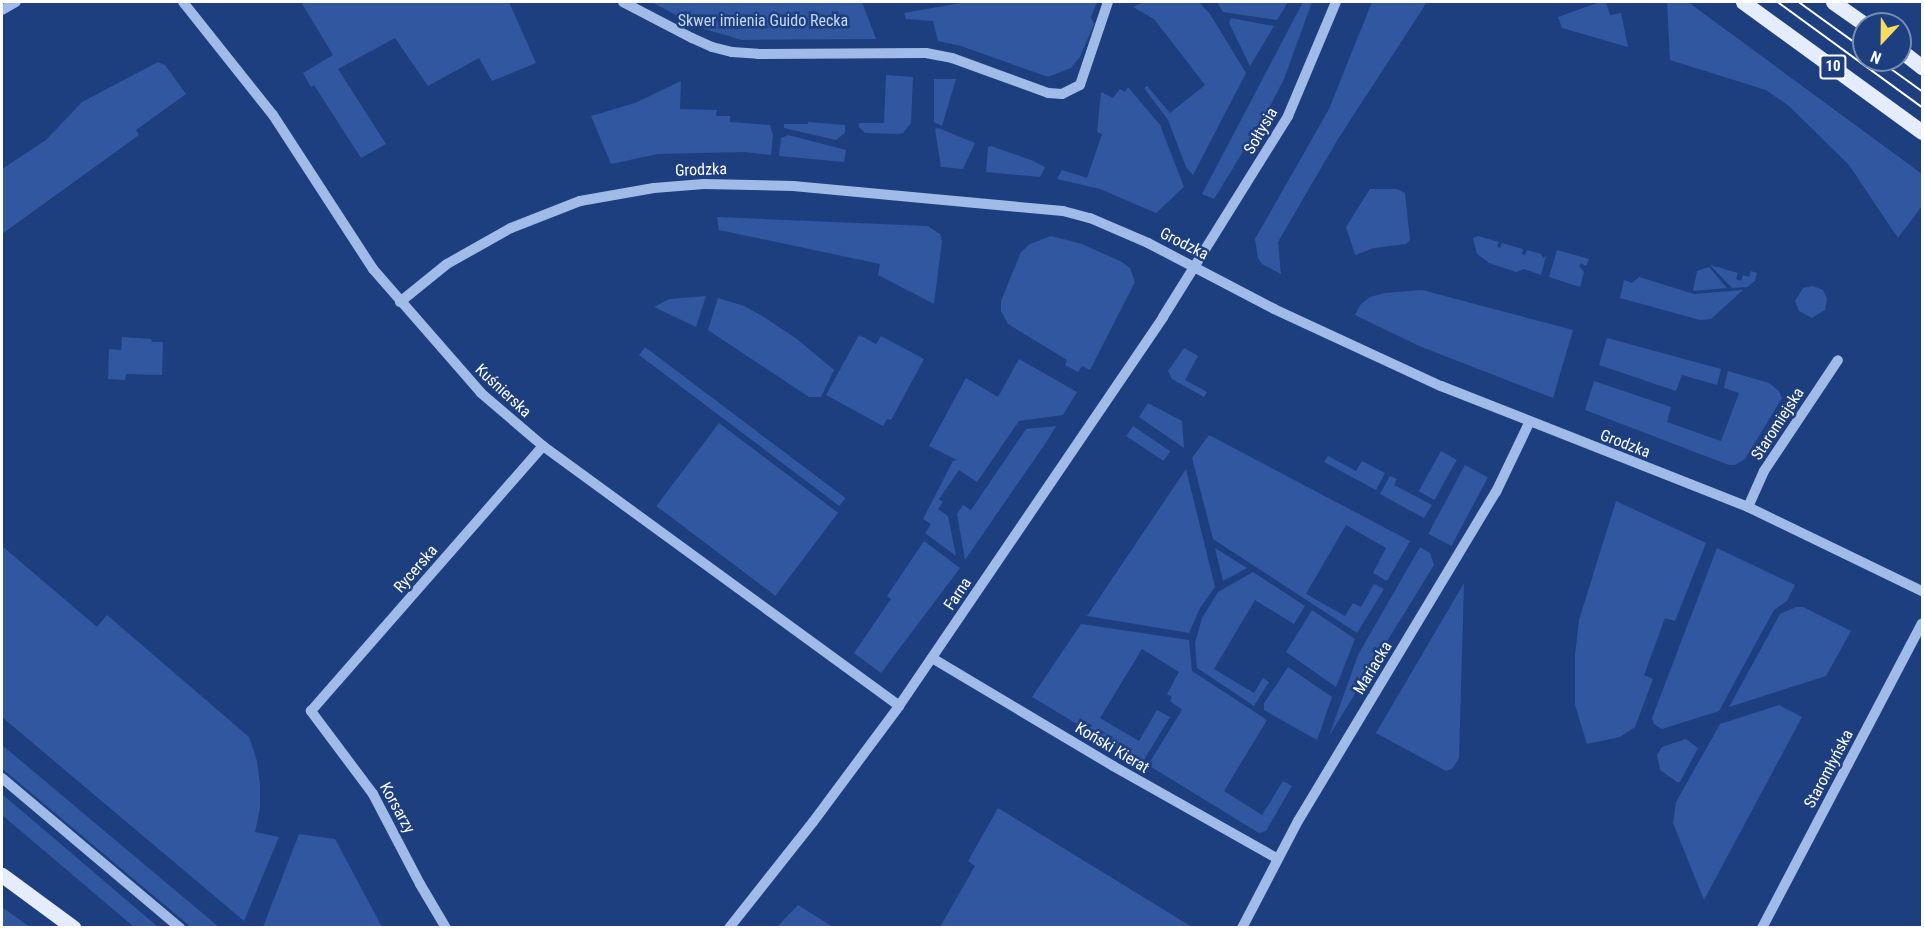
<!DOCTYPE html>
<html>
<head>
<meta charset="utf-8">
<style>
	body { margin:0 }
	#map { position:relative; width:1924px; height:929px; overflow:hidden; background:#1d3f80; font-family:"Roboto Condensed",sans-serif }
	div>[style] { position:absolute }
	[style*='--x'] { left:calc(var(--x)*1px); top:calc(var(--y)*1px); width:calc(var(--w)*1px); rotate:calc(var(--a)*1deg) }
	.green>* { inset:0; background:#30579f; transform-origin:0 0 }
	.minor>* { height:10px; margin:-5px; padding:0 5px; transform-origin:5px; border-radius:5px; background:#a1bbe9 }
	.major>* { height:15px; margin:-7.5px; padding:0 7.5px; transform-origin:7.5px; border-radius:7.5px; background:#e4ecfe }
	.tram>* { height:1.5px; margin:-0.75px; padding:0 0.75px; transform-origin:0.75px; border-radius:0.75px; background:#fff }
	span { translate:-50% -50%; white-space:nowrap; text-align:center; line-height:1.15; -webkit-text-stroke:5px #1d3f80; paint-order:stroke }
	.shield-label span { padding:2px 4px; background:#1d3f80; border:2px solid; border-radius:4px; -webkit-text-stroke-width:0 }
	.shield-label { font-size:15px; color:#fff; font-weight:700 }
	.park-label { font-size:16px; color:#c5d7f7 }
	.street-label { font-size:16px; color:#fff }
	.frame { position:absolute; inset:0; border:3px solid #fff; pointer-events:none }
	.north { position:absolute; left:1852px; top:12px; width:60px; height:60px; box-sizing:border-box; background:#1d3f80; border:2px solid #778cb3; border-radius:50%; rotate:202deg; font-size:16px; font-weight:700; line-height:24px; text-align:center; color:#fff }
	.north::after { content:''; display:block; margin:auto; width:21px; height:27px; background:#f9db5f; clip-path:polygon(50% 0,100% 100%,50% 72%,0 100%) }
</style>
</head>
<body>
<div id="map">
	<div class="green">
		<i style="clip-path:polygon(301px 2px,509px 2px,536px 63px,492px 81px,479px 58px,428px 86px,395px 38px,338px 69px,386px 144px,361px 158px,314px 85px,311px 87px,303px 73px,333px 55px)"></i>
		<i style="clip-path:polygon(651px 2px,862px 2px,876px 39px,742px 40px,701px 28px)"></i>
		<i style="clip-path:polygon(966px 2px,1097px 2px,1091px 17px,1094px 24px,1080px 57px,1071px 68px,1048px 77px,961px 46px,938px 41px,933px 21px,906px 19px,904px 13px)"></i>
		<i style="clip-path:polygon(1144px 2px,1199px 2px,1210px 14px,1246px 73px,1193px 175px,1186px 167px,1168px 120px,1144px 88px,1147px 86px,1170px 113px,1205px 85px,1154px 19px,1133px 7px)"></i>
		<i style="clip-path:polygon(1217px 2px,1288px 2px,1277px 20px,1223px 12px)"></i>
		<i style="clip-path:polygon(1303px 2px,1312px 2px,1284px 79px,1266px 114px,1214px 199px,1202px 194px)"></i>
		<i style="clip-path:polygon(1372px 2px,1427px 2px,1338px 139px,1278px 242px,1281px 274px,1262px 264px,1258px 258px,1255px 239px,1329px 109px)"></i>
		<i style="clip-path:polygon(1600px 2px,1606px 2px,1610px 15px,1621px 13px,1628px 47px,1562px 28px,1558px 17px)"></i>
		<i style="clip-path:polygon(1667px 2px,1688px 2px,1922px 174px,1922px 206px,1898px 238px,1849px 165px,1789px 106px,1766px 90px,1670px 60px)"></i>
		<i style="clip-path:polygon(1231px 18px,1274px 26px,1250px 66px,1229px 23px)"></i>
		<i style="clip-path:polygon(158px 62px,165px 65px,186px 94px,136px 130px,139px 135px,2px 234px,2px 169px,46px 140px,82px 102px)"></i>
		<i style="clip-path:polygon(886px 75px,913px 77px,911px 123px,903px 133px,898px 134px,865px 133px,859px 127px,859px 123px,884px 123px)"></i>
		<i style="clip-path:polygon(934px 79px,956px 79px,942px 126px,934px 122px)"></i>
		<i style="clip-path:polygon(681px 81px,680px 109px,717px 110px,716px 116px,730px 116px,730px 122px,770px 125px,773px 135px,771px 155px,744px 152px,658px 154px,611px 164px,591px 116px,635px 103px)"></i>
		<i style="clip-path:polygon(1128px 87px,1160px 125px,1184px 187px,1156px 213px,1100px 189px,1057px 179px,1062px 170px,1087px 178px,1102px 134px,1097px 132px,1101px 92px,1113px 98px,1120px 89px,1125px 92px)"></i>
		<i style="clip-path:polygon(808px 122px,845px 125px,845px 133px,836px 140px,784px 128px,784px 124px,808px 124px)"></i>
		<i style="clip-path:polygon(938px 128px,975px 143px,963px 169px,941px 167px,935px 129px)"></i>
		<i style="clip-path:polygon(788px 135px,846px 150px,844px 162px,779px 156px,781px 138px)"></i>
		<i style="clip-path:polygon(991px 146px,1031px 160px,1045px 167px,1040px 177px,986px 172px,988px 147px)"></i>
		<i style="clip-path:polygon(1370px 189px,1397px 189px,1405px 193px,1410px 240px,1406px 244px,1374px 248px,1355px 255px,1346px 227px)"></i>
		<i style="clip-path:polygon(717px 217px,928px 226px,940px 234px,942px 241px,934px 304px,878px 275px,880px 264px,719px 230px)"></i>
		<i style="clip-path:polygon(1051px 236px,1082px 244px,1122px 262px,1130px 268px,1135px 282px,1090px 370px,1082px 366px,1078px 372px,1065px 365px,1067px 360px,1008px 324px,1001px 311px,1001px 301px,1021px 252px,1030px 244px)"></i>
		<i style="clip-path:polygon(1478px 236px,1499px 242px,1497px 246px,1500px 248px,1502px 243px,1523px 249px,1522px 254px,1525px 255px,1527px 250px,1541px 254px,1543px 258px,1546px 256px,1541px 275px,1524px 269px,1516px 272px,1489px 263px,1477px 254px,1473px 238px)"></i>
		<i style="clip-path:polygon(1557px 250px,1589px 259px,1586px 266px,1581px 263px,1579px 266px,1584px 272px,1580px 287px,1549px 277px)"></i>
		<i style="clip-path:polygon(1710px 265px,1738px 273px,1736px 279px,1741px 281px,1743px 275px,1749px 277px,1751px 271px,1757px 273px,1755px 281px,1747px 287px,1732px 288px)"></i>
		<i style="clip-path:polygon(1709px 267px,1727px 288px,1693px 291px,1697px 271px)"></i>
		<i style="clip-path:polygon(1639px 277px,1694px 294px,1743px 290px,1711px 319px,1700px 320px,1620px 298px,1624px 280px,1632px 283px)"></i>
		<i style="clip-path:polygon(1813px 286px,1823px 290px,1827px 299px,1825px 310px,1812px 318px,1799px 311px,1795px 301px,1803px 288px)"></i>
		<i style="clip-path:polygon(1422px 290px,1573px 330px,1553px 398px,1419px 346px,1355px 315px,1360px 305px,1370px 297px,1385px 293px)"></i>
		<i style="clip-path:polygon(706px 296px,696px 327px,654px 307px,669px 299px)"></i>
		<i style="clip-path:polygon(718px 298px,744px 306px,764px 317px,797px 339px,834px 370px,821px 397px,809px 397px,708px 330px)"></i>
		<i style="clip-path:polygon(859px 335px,876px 344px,881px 336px,924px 359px,891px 420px,887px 419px,883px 426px,826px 395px)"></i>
		<i style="clip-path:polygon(122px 337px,151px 339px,152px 342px,163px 342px,162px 375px,126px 374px,125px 380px,108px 379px,109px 349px,121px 350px)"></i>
		<i style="clip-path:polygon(1607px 338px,1721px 369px,1717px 385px,1682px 375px,1676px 391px,1599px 365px)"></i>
		<i style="left:645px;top:347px;width:251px;height:10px;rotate:37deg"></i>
		<i style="clip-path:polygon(1184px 348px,1198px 356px,1185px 380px,1207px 392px,1204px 397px,1172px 379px,1168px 371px)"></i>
		<i style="clip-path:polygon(1019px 359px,1077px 392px,1063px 415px,1019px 421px,977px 482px,959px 470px,939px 499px,943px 502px,938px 509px,948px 516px,956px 556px,925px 533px,931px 524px,923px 519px,953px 461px,957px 460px,929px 446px,966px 378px,998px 397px)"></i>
		<i style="clip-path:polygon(1728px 371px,1769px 383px,1779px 391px,1782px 398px,1745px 459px,1735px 465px,1729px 465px,1585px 410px,1594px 381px,1671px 407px,1667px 422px,1721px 441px,1739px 393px,1724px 388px)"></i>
		<i style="clip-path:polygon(1148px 403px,1182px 421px,1184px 448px,1139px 417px)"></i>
		<i style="left:719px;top:423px;width:149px;height:104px;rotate:37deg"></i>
		<i style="clip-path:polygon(1056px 426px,1047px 441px,965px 560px,957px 514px,963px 505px,971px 510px,1026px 429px)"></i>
		<i style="left:1133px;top:426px;width:45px;height:12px;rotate:34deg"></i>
		<i style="clip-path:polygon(1209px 435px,1410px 541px,1387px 581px,1373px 573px,1386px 548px,1346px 525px,1306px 594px,1345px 616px,1353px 603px,1361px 607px,1374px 584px,1384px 589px,1357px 633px,1213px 539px,1192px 458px)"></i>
		<i style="left:1441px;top:451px;width:18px;height:46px;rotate:29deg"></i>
		<i style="clip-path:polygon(1328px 456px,1356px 471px,1362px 461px,1385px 473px,1376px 490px,1324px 462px)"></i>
		<i style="left:1465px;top:465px;width:26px;height:78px;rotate:28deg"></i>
		<i style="clip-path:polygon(1186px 469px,1215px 587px,1200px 608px,1189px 633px,1087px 616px)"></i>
		<i style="clip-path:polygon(1390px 476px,1397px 479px,1394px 485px,1432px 505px,1424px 518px,1380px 494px)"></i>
		<i style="clip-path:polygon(1616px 501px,1706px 543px,1675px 621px,1665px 618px,1644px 675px,1653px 679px,1635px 727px,1620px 737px,1587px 744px,1575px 705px,1575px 655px,1579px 620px)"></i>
		<i style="clip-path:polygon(924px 541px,960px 568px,881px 673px,854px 653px,891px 599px,887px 596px)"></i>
		<i style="clip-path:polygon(2px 546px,97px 627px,107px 615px,249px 737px,257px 761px,260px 785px,260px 808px,255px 832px,279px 837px,244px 921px,2px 717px)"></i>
		<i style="clip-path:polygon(1420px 547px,1430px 553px,1434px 565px,1329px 736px,1358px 655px)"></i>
		<i style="clip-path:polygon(1215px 548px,1247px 568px,1223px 581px)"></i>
		<i style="clip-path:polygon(1717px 548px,1795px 585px,1787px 601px,1774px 610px,1769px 619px,1719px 711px,1662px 729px,1654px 724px,1652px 718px)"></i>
		<i style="clip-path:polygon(1253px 572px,1305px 606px,1294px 624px,1255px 600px,1214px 669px,1254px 693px,1263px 678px,1269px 682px,1254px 706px,1197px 668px,1195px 643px,1202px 618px,1218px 592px)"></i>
		<i style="clip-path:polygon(1464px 583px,1459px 758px,1452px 769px,1446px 771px,1376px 733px)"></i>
		<i style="clip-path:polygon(1796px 607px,1803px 607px,1851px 631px,1826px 676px,1729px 707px,1780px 614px)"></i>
		<i style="clip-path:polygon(1312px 610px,1355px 639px,1336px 687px,1286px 652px)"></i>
		<i style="clip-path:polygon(1081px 624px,1189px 640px,1192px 671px,1267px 720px,1224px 791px,1262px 815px,1283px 781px,1292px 786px,1266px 831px,1259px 833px,1148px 765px,1182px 710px,1170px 701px,1172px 697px,1167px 694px,1179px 672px,1142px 649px,1100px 718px,1139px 741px,1157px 710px,1170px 717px,1142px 763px,1032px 697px)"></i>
		<i style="clip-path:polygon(1288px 667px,1332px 697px,1317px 740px,1264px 710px,1264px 703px)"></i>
		<i style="clip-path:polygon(1779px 705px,1802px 717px,1704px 900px,1673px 823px,1676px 802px,1720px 724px)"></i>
		<i style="clip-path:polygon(1686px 739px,1698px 748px,1680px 782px,1677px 782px,1660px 770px,1657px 755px,1662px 747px)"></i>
		<i style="left:2px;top:745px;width:282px;height:18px;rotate:40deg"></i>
		<i style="clip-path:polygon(2px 794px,158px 927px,134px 927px,2px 815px)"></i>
		<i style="clip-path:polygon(998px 808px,1192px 927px,940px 927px,975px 866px,968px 861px)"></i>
		<i style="clip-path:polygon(299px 834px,335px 839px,382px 927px,263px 927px)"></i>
		<i style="clip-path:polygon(798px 905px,833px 927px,777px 927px)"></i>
		<i style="clip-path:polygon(2px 907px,30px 927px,2px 927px)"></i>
	</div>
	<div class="minor">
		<i style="--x:183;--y:2;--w:144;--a:51.5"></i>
		<i style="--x:273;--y:115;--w:184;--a:57"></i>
		<i style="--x:373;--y:269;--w:164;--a:48.9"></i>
		<i style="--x:481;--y:393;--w:82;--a:40.5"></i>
		<i style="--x:543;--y:446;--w:441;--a:36.1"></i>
		<i style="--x:623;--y:2;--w:78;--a:27.6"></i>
		<i style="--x:692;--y:38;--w:22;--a:24"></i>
		<i style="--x:712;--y:47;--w:21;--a:14"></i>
		<i style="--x:732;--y:52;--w:26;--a:4"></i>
		<i style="--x:758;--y:54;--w:168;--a:-0.3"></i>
		<i style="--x:926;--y:53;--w:26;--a:11"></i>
		<i style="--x:952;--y:58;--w:102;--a:20"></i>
		<i style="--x:1048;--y:93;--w:14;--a:4"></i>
		<i style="--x:1062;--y:94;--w:20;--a:-27"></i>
		<i style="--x:1080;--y:85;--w:88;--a:-71.4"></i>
		<i style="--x:2;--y:10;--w:16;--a:-30"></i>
		<i style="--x:400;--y:302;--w:60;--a:-39"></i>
		<i style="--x:447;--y:264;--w:73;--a:-29.4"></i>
		<i style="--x:511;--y:228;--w:74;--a:-21.4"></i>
		<i style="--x:580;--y:201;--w:75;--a:-10"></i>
		<i style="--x:654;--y:188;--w:50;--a:-4.6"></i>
		<i style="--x:704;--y:184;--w:89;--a:1.3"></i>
		<i style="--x:793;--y:186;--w:271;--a:5.3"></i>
		<i style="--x:1063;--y:211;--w:28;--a:15"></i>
		<i style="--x:1090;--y:218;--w:63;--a:23.3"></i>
		<i style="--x:1148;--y:243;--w:142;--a:27.6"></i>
		<i style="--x:1274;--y:309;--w:184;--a:24.8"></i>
		<i style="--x:1441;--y:386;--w:330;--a:21.5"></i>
		<i style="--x:1748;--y:507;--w:193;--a:25.8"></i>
		<i style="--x:1748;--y:507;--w:39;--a:-66"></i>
		<i style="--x:1764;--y:471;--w:133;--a:-56.3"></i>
		<i style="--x:932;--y:658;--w:211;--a:30.8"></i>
		<i style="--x:1113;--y:766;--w:189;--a:29.4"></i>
		<i style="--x:2;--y:778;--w:233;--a:40.1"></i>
		<i style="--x:446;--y:928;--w:51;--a:-120.6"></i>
		<i style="--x:420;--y:884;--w:102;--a:-117.6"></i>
		<i style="--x:373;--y:794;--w:104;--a:-126.8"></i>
		<i style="--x:311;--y:711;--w:352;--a:-48.8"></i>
		<i style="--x:729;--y:928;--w:135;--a:-51.6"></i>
		<i style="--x:813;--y:822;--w:144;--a:-53.4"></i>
		<i style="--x:899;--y:706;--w:470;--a:-55.8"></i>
		<i style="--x:1163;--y:317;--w:237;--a:-58.1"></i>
		<i style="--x:1288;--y:116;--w:124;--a:-67.2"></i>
		<i style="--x:1242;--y:928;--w:121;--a:-62.4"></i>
		<i style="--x:1298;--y:821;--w:384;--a:-59"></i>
		<i style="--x:1496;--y:492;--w:76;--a:-64.4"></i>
		<i style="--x:1762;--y:928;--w:344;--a:-62.3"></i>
	</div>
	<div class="major">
		<i style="--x:1743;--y:2;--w:221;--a:36"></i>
		<i style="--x:1833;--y:2;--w:38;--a:35"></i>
		<i style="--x:1900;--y:50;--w:28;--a:38"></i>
		<i style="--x:2;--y:875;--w:89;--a:36.4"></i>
	</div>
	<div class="tram">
		<i style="--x:1778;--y:2;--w:178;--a:36.1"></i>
		<i style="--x:1799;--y:2;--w:80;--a:35.9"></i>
		<i style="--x:1879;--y:60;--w:53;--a:35.8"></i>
	</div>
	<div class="shield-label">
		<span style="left:1833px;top:67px">10</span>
	</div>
	<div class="park-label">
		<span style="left:763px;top:21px">Skwer imienia Guido Recka</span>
	</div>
	<div class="street-label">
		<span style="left:1261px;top:131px;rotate:-60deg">Sołtysia</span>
		<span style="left:701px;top:170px;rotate:-2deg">Grodzka</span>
		<span style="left:1184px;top:244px;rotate:27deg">Grodzka</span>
		<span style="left:503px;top:391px;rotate:43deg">Kuśnierska</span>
		<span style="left:1778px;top:424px;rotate:-57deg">Staromiejska</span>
		<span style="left:1625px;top:444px;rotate:21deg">Grodzka</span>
		<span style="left:416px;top:569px;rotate:-49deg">Rycerska</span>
		<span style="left:958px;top:594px;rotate:-56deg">Farna</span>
		<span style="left:1373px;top:668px;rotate:-59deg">Mariacka</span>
		<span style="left:1112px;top:748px;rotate:31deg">Koński Kierat</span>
		<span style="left:1829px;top:769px;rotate:-62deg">Staromłyńska</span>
		<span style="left:397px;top:808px;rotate:61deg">Korsarzy</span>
	</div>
	<div class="frame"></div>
	<div class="north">N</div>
</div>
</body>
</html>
